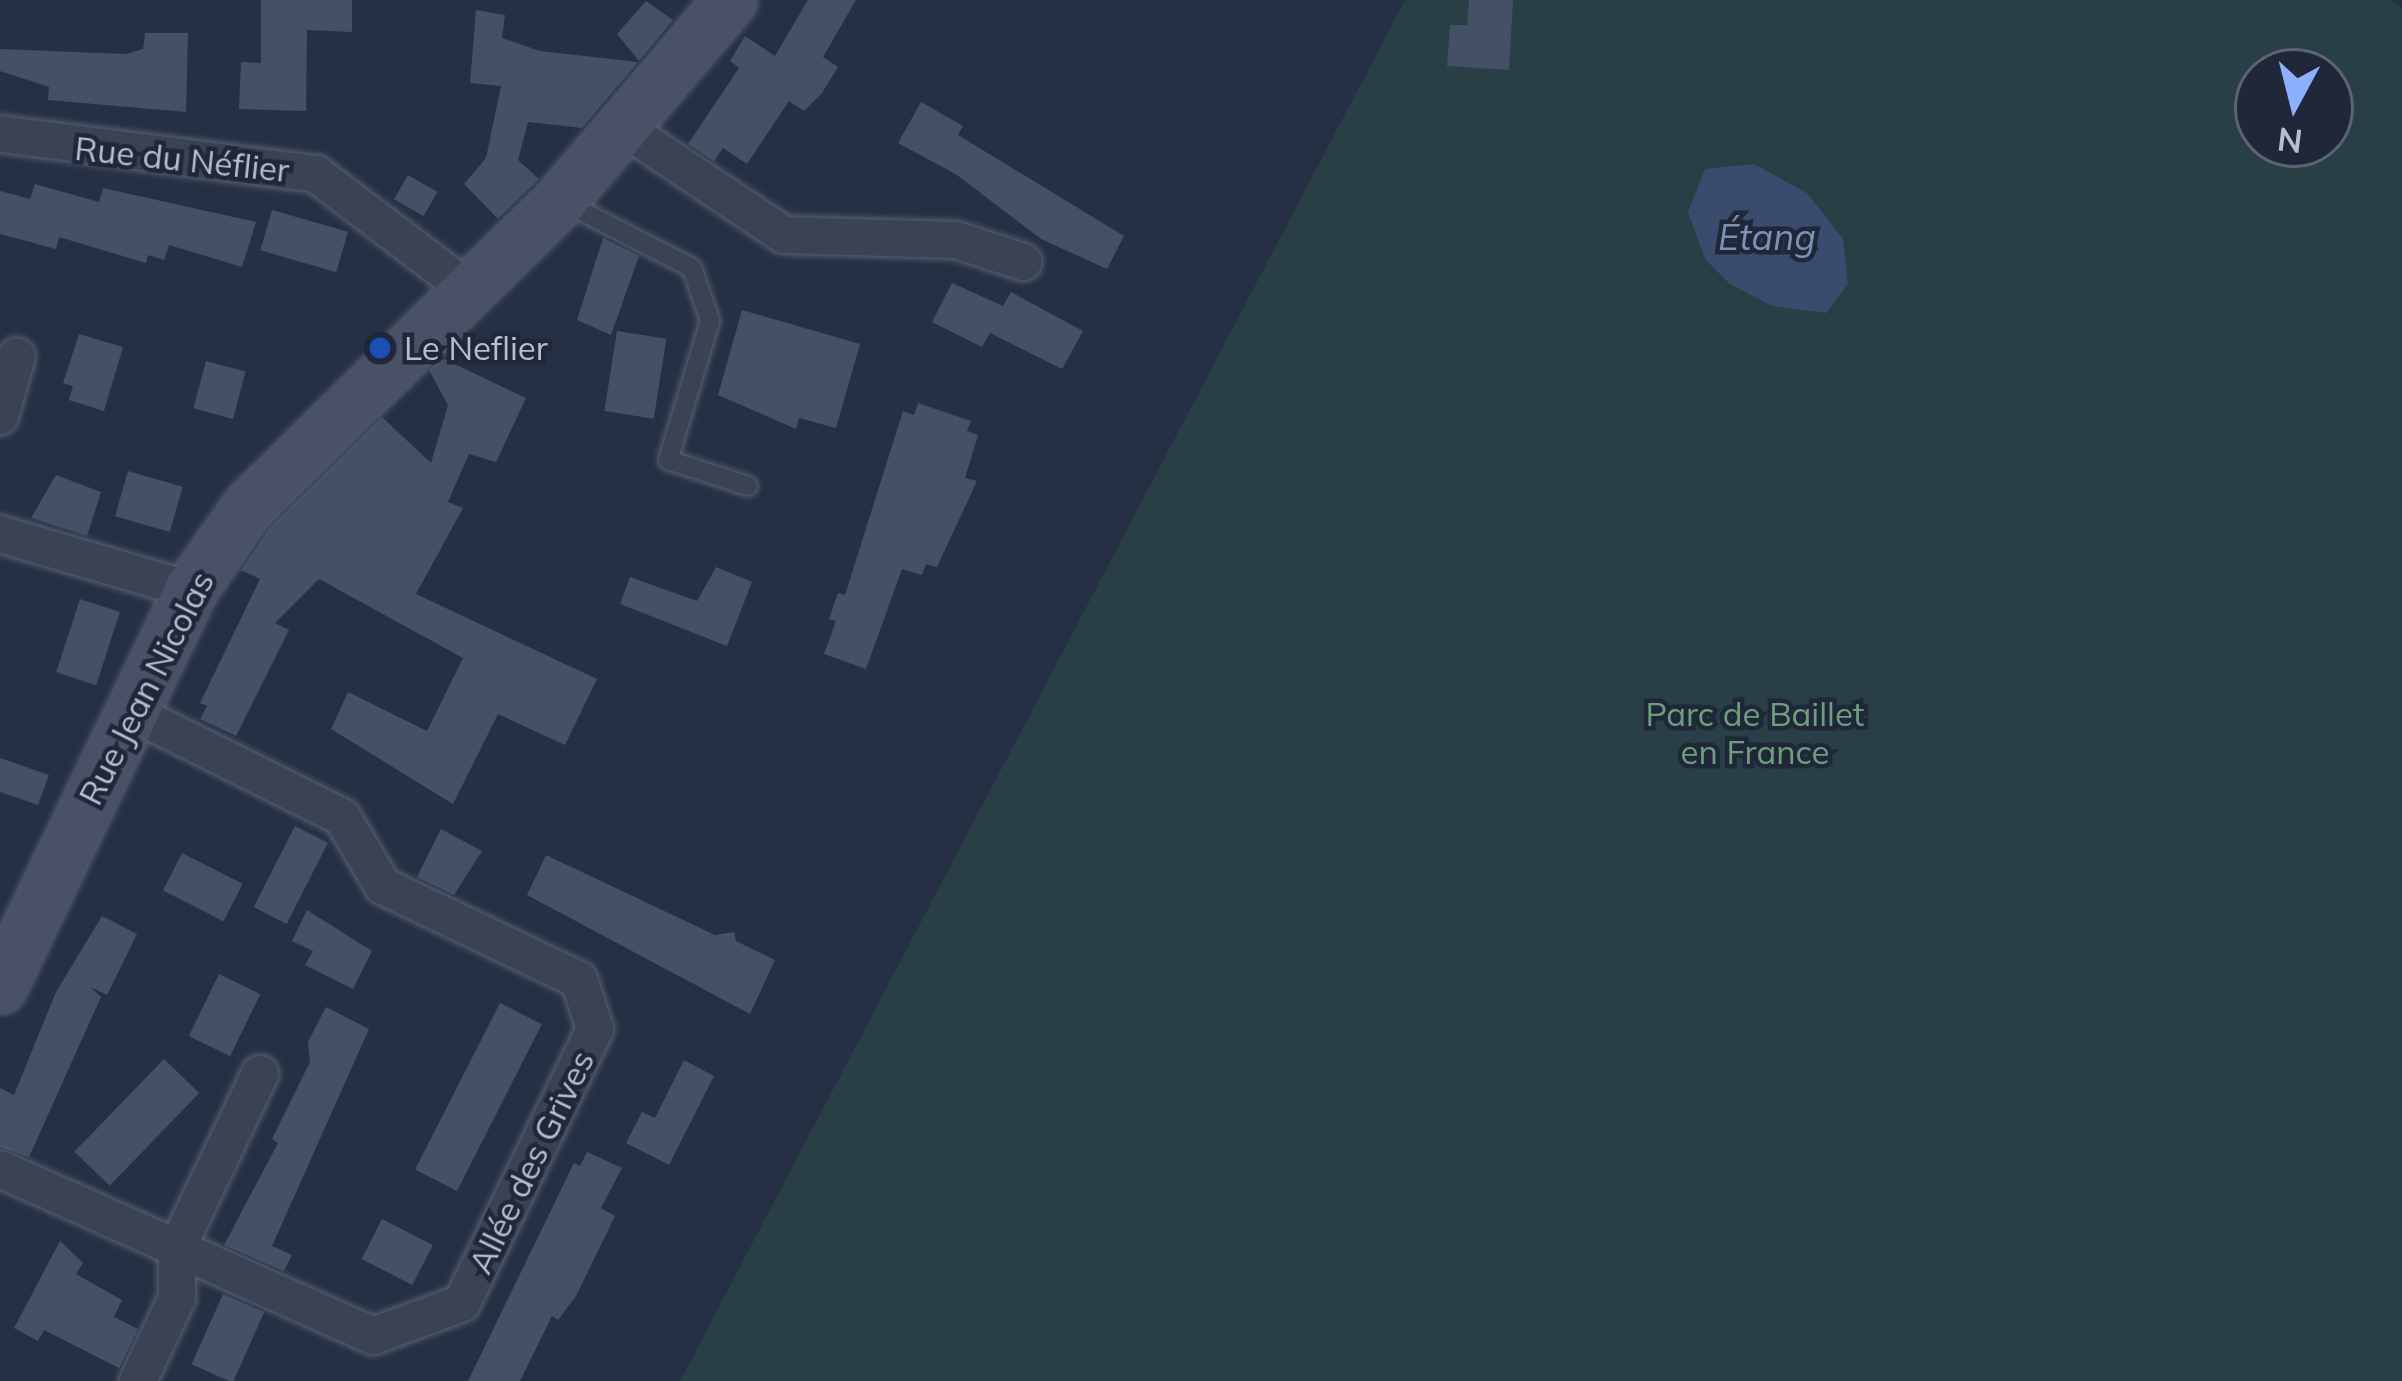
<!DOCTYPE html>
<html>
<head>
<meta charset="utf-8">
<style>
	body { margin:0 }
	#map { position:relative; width:2402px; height:1381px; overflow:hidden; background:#263044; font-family:Mulish,sans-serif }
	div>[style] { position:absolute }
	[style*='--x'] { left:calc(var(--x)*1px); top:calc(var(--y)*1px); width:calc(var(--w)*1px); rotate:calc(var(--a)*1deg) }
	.green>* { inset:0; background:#283f45 }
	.water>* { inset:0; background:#3a4c6d }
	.building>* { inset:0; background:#445066; transform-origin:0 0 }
	.roads { filter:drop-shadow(0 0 3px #586070) drop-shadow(0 0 3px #586070) }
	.lane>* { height:18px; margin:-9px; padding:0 9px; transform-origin:9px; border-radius:9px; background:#3a4353 }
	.street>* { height:36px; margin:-18px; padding:0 18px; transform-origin:18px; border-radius:18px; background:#3a4353 }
	.secondary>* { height:51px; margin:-25.5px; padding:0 25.5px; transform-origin:25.5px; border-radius:25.5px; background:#485166 }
	.dots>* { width:33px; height:33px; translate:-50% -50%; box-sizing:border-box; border:6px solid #1f2739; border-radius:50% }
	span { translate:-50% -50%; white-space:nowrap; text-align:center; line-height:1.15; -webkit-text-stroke:9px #1f2739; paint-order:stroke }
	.street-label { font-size:33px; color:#b7becd }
	.poi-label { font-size:33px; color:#b7becd }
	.left { translate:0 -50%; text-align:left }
	.park-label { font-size:33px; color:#6e9f7d }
	.water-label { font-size:36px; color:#7d91b5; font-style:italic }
	.north { position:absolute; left:2234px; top:48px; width:120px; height:120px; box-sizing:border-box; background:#1f2739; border:3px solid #5c6374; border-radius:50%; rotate:187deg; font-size:33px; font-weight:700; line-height:48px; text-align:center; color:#b7becd }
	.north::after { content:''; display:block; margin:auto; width:42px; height:54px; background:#8db0fc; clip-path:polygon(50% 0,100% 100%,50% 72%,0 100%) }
</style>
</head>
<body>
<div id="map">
	<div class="green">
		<i style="clip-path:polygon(evenodd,1405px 0,2391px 0,2402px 8px,2402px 1381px,680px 1381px,1405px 0,2258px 72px,2330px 72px,2330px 144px,2258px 144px,2258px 72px)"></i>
	</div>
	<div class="water">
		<i style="clip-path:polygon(1754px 164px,1807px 193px,1843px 239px,1848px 284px,1826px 313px,1772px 306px,1730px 284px,1705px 259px,1688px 212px,1705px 169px)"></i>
	</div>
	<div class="building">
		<i style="clip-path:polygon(261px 0,352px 0,352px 32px,307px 30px,306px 111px,239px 109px,241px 62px,261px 63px)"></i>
		<i style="clip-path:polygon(808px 0,856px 0,823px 57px,838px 67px,822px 93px,804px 111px,789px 101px,747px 164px,723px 148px,714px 161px,688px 144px,739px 68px,730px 61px,745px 36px,775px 56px)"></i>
		<i style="clip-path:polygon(1469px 0,1513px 0,1509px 70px,1447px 66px,1450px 25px,1467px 25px)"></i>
		<i style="clip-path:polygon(646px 1px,673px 20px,639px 61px,617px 34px)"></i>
		<i style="clip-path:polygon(476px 10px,505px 15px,502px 38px,540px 51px,638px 62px,582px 128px,528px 122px,518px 160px,539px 179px,498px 219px,464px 184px,486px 158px,501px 86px,470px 83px)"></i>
		<i style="clip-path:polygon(145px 33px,188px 33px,186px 112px,48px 100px,49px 87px,0 71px,0 49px,126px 54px,143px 49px)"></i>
		<i style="clip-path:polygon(921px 102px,963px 126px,958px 135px,1124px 236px,1107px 269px,1041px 239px,957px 175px,898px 143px)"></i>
		<i style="left:408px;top:175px;width:34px;height:28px;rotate:30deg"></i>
		<i style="clip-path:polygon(35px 184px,99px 202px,103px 188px,256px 222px,242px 267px,169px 245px,164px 260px,148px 255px,146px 263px,59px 237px,56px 249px,0 234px,0 191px,30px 199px)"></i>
		<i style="left:272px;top:210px;width:79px;height:42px;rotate:16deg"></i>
		<i style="clip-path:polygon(603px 238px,639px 256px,611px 335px,577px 320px)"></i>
		<i style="clip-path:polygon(952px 283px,1003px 306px,1011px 292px,1083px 331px,1062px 369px,990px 333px,982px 347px,932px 322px)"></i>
		<i style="clip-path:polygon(742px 310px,860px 344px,836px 428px,799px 418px,796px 429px,718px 395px)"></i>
		<i style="left:617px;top:331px;width:50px;height:81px;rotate:9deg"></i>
		<i style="clip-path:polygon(79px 334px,123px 347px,104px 411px,69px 400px,73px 386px,63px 383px)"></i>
		<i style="clip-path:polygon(442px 358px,526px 398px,496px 462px,469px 454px,448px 502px,463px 508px,416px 594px,597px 679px,565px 745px,498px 714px,453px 804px,331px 729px,348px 692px,427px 731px,463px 658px,319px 579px,275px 623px,289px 630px,236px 736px,200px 719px,207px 706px,200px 703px,260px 579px,241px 570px,271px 526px,382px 417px,431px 463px,448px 405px,429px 370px)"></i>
		<i style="left:206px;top:361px;width:41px;height:49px;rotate:15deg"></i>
		<i style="clip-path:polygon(918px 403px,971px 421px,967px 431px,978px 435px,965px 478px,977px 481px,937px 567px,926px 564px,922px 575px,902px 569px,866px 669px,824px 654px,836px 621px,829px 619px,838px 593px,845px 595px,903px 411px,914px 415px)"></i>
		<i style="left:128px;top:471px;width:57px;height:47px;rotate:16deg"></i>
		<i style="clip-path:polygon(56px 475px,101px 492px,87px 536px,31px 518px)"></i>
		<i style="clip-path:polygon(716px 567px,752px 582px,727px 646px,620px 604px,630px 577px,697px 601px)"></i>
		<i style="left:80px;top:599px;width:42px;height:77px;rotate:18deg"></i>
		<i style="clip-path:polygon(0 758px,49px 775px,38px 805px,0 792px)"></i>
		<i style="left:295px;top:826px;width:37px;height:91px;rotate:27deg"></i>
		<i style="clip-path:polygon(441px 829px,482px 851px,454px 895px,417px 877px)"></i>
		<i style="left:182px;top:853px;width:68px;height:42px;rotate:27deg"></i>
		<i style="clip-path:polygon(546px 855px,715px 935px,734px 932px,736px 941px,775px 960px,750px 1014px,527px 895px)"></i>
		<i style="clip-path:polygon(307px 910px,372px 951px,353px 989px,305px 965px,313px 951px,292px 941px)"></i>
		<i style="clip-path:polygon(102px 916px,137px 934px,107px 995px,90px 987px,101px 997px,29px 1157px,0 1147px,0 1088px,14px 1095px,56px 992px)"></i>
		<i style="left:219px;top:974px;width:46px;height:69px;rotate:26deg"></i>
		<i style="left:500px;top:1003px;width:47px;height:187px;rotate:27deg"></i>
		<i style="clip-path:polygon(326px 1007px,369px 1029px,272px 1246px,292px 1255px,284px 1271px,224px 1245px,278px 1143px,272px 1139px,310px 1062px,308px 1042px)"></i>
		<i style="left:164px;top:1059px;width:49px;height:129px;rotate:44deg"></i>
		<i style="clip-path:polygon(684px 1060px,714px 1076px,669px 1165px,626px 1143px,642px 1112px,655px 1118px)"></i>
		<i style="clip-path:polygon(587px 1152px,622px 1168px,601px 1208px,615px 1216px,576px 1296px,558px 1320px,552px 1316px,520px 1381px,468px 1381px,574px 1163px,580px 1166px)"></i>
		<i style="left:382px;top:1219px;width:57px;height:45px;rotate:27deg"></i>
		<i style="clip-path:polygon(60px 1241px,83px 1263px,76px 1274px,122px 1300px,114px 1317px,138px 1329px,119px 1368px,44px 1330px,38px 1341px,14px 1328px)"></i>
		<i style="left:223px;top:1294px;width:45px;height:77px;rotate:24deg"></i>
	</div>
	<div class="roads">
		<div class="lane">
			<i style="--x:564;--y:202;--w:144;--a:27.3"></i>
			<i style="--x:692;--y:268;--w:56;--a:71.2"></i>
			<i style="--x:710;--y:321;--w:145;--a:106.8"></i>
			<i style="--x:668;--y:460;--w:84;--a:18"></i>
		</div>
		<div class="street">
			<i style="--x:621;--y:126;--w:196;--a:33.8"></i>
			<i style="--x:784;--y:235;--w:172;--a:1.7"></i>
			<i style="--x:956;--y:240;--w:71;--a:18.2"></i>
			<i style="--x:0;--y:134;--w:319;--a:7.2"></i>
			<i style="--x:316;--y:174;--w:193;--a:37.2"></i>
			<i style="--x:0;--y:416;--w:62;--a:-74.2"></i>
			<i style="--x:0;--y:534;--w:198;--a:16.4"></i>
			<i style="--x:0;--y:1169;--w:409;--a:24.1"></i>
			<i style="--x:373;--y:1336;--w:95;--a:-20.3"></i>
			<i style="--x:462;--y:1303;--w:305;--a:-64.1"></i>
			<i style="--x:595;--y:1029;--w:52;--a:-108.1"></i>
			<i style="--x:579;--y:980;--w:217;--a:-154.4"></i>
			<i style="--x:383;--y:886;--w:80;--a:-120.7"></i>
			<i style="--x:342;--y:817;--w:236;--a:-153.5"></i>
			<i style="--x:138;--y:1381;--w:92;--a:-64.8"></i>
			<i style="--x:177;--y:1298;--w:50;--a:-90"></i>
			<i style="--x:177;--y:1248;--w:193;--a:-64.5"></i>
		</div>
		<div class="secondary">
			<i style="--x:0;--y:987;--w:440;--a:-64.4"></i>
			<i style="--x:190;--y:590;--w:101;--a:-55.1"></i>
			<i style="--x:248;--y:507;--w:438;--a:-44.5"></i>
			<i style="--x:560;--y:200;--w:262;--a:-49.6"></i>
		</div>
	</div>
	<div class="dots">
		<i style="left:380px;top:348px;background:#1a4fb4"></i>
	</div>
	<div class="street-label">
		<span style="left:182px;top:159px;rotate:6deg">Rue du Néflier</span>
		<span style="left:146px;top:688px;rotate:-63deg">Rue Jean Nicolas</span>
		<span style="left:531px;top:1162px;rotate:-64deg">Allée des Grives</span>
	</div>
	<div class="poi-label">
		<span class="left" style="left:404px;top:348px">Le Neflier</span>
	</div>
	<div class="park-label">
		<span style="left:1755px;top:733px">Parc de Baillet<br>en France</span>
	</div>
	<div class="water-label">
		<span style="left:1767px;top:237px">Étang</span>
	</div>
	<div class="north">N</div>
</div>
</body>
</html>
